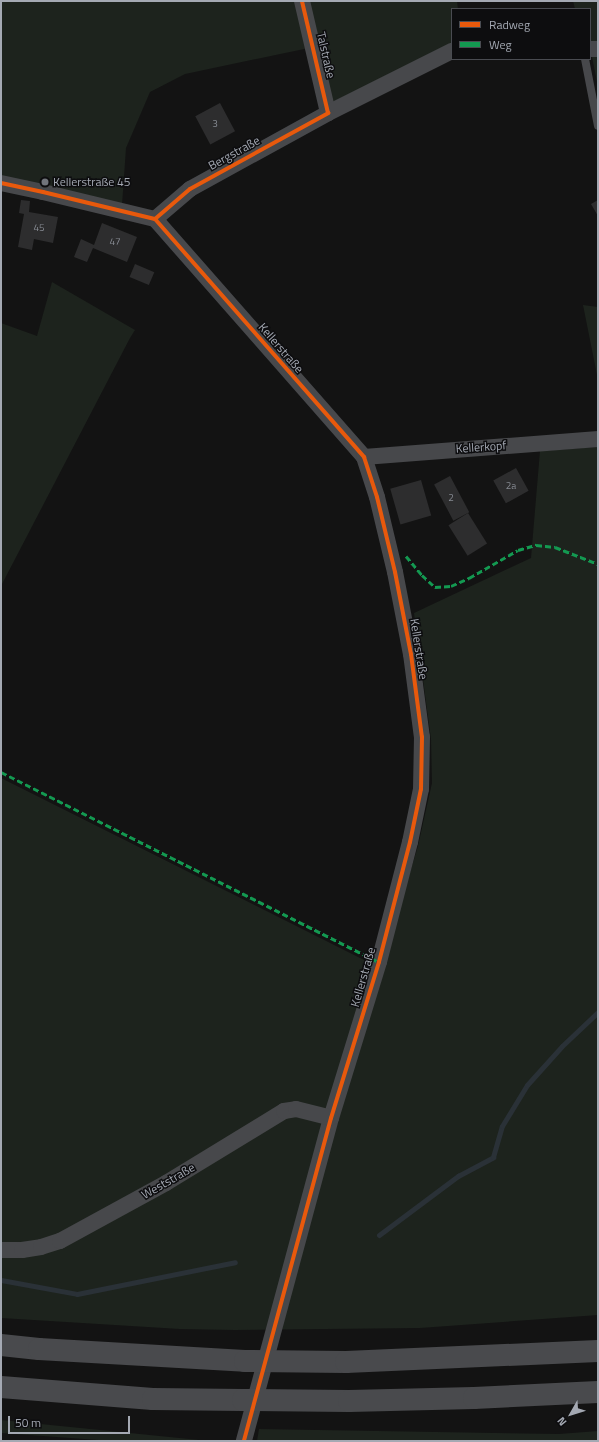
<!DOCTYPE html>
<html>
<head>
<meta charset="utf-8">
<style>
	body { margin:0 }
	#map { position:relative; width:599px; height:1442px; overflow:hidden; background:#131313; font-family:"Titillium Web",sans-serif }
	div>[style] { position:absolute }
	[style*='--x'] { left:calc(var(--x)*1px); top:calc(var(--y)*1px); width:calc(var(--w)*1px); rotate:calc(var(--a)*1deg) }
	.green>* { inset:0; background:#1d231d }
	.stream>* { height:5px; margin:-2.5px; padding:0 2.5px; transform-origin:2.5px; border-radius:2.5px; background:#2a3137 }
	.building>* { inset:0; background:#2d2d2e; transform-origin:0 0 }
	.service>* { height:8px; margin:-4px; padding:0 4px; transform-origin:4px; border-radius:4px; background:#47484b }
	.minor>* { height:16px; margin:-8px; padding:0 8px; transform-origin:8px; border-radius:8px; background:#47484b }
	.motorway>* { height:22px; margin:-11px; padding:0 11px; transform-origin:11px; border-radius:11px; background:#494a4d }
	.quiet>* { height:3px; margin-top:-1.5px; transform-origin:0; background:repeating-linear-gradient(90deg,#139951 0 6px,transparent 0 9px) }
	.cycleway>* { height:4px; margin:-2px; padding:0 2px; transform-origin:2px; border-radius:2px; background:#e8590c }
	.dots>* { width:11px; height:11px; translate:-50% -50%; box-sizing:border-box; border:2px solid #0d0d0f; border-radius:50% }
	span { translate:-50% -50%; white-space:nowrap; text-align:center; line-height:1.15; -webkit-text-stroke:3px #0d0d0f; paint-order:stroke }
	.number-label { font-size:10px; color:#868a92 }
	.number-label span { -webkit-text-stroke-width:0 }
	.street-label { font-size:12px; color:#a4a9b3 }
	.poi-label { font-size:12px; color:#a4a9b3 }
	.left { translate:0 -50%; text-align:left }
	.frame { position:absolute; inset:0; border:2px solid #a4a9b3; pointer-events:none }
	.legend { position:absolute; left:451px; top:8px; width:140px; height:52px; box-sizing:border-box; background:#0d0d0f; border:1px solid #494b51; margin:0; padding:5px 7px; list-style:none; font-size:12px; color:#a4a9b3 }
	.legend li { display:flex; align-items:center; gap:8px; height:20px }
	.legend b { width:20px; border:1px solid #494b51 }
	.north { position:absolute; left:551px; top:1394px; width:40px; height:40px; -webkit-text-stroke:3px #0d0d0f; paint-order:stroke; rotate:231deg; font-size:11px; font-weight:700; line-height:16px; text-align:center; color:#a4a9b3 }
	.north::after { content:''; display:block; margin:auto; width:14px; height:18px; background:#a4a9b3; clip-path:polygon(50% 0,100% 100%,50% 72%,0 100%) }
	.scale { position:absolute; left:8px; top:1416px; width:122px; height:18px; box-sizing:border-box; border:2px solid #a4a9b3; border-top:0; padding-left:5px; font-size:12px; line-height:14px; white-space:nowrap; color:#a4a9b3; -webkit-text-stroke:3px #0d0d0f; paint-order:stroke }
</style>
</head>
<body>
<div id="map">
	<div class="green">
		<i style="clip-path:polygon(1px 1px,298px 1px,309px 48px,185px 74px,150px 92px,126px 148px,122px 205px,1px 178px)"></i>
		<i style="clip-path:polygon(306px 1px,457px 1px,458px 9px,452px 9px,452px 46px,332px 107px)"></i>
		<i style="clip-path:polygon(573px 1px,598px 1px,598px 45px,590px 44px,590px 9px,575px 9px)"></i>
		<i style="clip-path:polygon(591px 52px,598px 53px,598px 87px)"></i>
		<i style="clip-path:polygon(52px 282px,135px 330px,130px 338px,1px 586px,1px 323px,37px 336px)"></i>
		<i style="clip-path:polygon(583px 305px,598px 307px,598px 380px)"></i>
		<i style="clip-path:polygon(598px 447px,598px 1315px,420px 1328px,235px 1330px,180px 1329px,1px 1318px,1px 1255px,26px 1256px,283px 1115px,334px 1123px,418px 846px,432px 783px,431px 739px,414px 613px,531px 558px,540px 451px)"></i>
		<i style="clip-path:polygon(1px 778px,370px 963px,328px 1114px,289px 1103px,165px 1177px,58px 1235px,39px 1242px,1px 1243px)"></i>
		<i style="clip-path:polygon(1px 1420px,209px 1441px,112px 1441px,1px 1433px)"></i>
		<i style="clip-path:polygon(259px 1429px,559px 1434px,598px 1431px,598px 1441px,257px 1441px)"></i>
	</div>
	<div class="stream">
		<i style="--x:379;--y:1235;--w:99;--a:-36.8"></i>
		<i style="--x:458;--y:1176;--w:40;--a:-28"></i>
		<i style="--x:493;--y:1157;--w:32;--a:-74"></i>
		<i style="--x:502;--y:1126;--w:48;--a:-58.6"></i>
		<i style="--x:527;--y:1085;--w:52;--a:-48.1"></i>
		<i style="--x:562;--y:1046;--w:50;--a:-43.4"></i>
		<i style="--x:1;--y:1280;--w:77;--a:10.4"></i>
		<i style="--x:77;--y:1294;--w:161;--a:-11.4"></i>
	</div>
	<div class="building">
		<i style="left:220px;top:103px;width:32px;height:28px;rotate:62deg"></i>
		<i style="clip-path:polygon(21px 200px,30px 201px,29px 212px,58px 217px,53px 243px,34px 239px,32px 250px,18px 247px,24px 214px,19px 213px)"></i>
		<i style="clip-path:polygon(598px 200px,598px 216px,591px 204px)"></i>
		<i style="clip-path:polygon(102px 223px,137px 237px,127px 262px,93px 248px,87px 262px,74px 257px,81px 239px,94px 245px)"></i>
		<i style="left:135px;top:264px;width:21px;height:14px;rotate:23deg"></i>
		<i style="left:516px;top:468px;width:26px;height:26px;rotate:61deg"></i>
		<i style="left:450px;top:476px;width:41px;height:18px;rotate:62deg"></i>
		<i style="left:421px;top:480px;width:37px;height:32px;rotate:74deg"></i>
		<i style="left:468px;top:513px;width:36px;height:23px;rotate:58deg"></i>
	</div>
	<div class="service">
		<i style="--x:585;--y:59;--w:68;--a:79"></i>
	</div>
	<div class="minor">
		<i style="--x:302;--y:1;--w:115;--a:76.9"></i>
		<i style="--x:590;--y:49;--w:8;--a:0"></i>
		<i style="--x:1;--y:183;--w:43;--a:12.1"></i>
		<i style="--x:43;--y:192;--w:115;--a:13.6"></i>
		<i style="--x:155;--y:219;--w:317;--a:48.7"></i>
		<i style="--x:364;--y:457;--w:42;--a:72"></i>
		<i style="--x:377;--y:497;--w:77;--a:76.5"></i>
		<i style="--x:395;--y:572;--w:84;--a:79"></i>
		<i style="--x:411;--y:654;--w:84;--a:82.5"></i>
		<i style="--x:422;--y:737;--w:52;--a:91.1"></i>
		<i style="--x:421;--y:789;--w:54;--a:101.7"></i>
		<i style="--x:410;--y:842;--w:124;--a:104.5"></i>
		<i style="--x:379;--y:962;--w:163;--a:107.1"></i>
		<i style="--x:331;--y:1118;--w:335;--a:105.1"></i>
		<i style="--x:155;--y:219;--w:46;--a:-40.6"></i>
		<i style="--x:190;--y:189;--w:158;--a:-28.8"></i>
		<i style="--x:328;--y:113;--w:139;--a:-26.6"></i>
		<i style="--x:364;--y:457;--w:235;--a:-4.4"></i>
		<i style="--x:1;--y:1250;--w:21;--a:0"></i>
		<i style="--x:22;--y:1250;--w:19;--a:-9"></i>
		<i style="--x:41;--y:1247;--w:20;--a:-18"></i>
		<i style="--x:60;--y:1241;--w:121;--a:-28.7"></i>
		<i style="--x:166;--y:1183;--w:138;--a:-31.4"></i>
		<i style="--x:284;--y:1111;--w:12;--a:-9"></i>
		<i style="--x:296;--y:1109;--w:36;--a:14"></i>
	</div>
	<div class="motorway">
		<i style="--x:1;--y:1345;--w:38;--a:6"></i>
		<i style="--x:39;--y:1349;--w:206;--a:3.3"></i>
		<i style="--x:245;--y:1361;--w:101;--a:0.6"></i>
		<i style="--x:346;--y:1362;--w:252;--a:-2.5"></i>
		<i style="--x:1;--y:1387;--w:152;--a:4.5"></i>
		<i style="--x:153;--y:1399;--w:90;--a:0.6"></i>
		<i style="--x:243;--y:1400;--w:106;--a:0.5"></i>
		<i style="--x:349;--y:1401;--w:125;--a:-1.4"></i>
		<i style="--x:474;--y:1398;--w:124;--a:-2.8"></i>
	</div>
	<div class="quiet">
		<i style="--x:406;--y:556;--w:25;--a:50"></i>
		<i style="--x:422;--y:575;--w:18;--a:43"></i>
		<i style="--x:435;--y:587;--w:16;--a:-4"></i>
		<i style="--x:451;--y:586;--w:20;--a:-24"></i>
		<i style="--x:469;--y:578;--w:56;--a:-29.7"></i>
		<i style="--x:518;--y:550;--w:19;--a:-16"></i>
		<i style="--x:536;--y:545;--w:19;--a:6"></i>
		<i style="--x:555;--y:547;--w:46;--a:21.6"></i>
		<i style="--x:1;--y:772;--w:423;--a:26.7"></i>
	</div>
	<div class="cycleway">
		<i style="--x:1;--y:183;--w:43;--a:12.1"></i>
		<i style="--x:43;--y:192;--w:115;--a:13.6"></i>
		<i style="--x:155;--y:219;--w:317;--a:48.7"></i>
		<i style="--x:364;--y:457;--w:42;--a:72"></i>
		<i style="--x:377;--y:497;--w:77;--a:76.5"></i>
		<i style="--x:395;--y:572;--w:84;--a:79"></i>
		<i style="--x:411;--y:654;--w:84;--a:82.5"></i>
		<i style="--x:422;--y:737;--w:52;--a:91.1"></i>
		<i style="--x:421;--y:789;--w:54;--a:101.7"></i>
		<i style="--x:410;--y:842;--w:124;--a:104.5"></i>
		<i style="--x:379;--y:962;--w:163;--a:107.1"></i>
		<i style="--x:331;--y:1118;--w:335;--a:105.1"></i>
		<i style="--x:155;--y:219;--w:46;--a:-40.6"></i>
		<i style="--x:190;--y:189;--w:158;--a:-28.8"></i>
		<i style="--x:328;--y:113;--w:115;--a:-103.1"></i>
	</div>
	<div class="dots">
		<i style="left:45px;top:182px;background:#71747b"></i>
	</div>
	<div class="number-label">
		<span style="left:215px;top:124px">3</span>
		<span style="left:39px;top:228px">45</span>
		<span style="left:115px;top:242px">47</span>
		<span style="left:511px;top:486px">2a</span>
		<span style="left:451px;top:498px">2</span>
	</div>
	<div class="street-label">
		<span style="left:326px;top:55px;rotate:77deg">Talstraße</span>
		<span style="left:234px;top:153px;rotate:-29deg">Bergstraße</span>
		<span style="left:281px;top:348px;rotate:49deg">Kellerstraße</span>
		<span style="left:481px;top:447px;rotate:-4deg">Kellerkopf</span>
		<span style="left:419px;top:649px;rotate:81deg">Kellerstraße</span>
		<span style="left:363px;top:977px;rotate:-74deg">Kellerstraße</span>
		<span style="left:168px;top:1181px;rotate:-30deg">Weststraße</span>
	</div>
	<div class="poi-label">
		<span class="left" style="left:53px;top:182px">Kellerstraße 45</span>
	</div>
	<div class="frame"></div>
	<ul class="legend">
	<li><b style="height:5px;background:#e8590c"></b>Radweg</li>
	<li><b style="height:5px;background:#139951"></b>Weg</li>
	</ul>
	<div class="north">N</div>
	<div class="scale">50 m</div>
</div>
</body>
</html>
